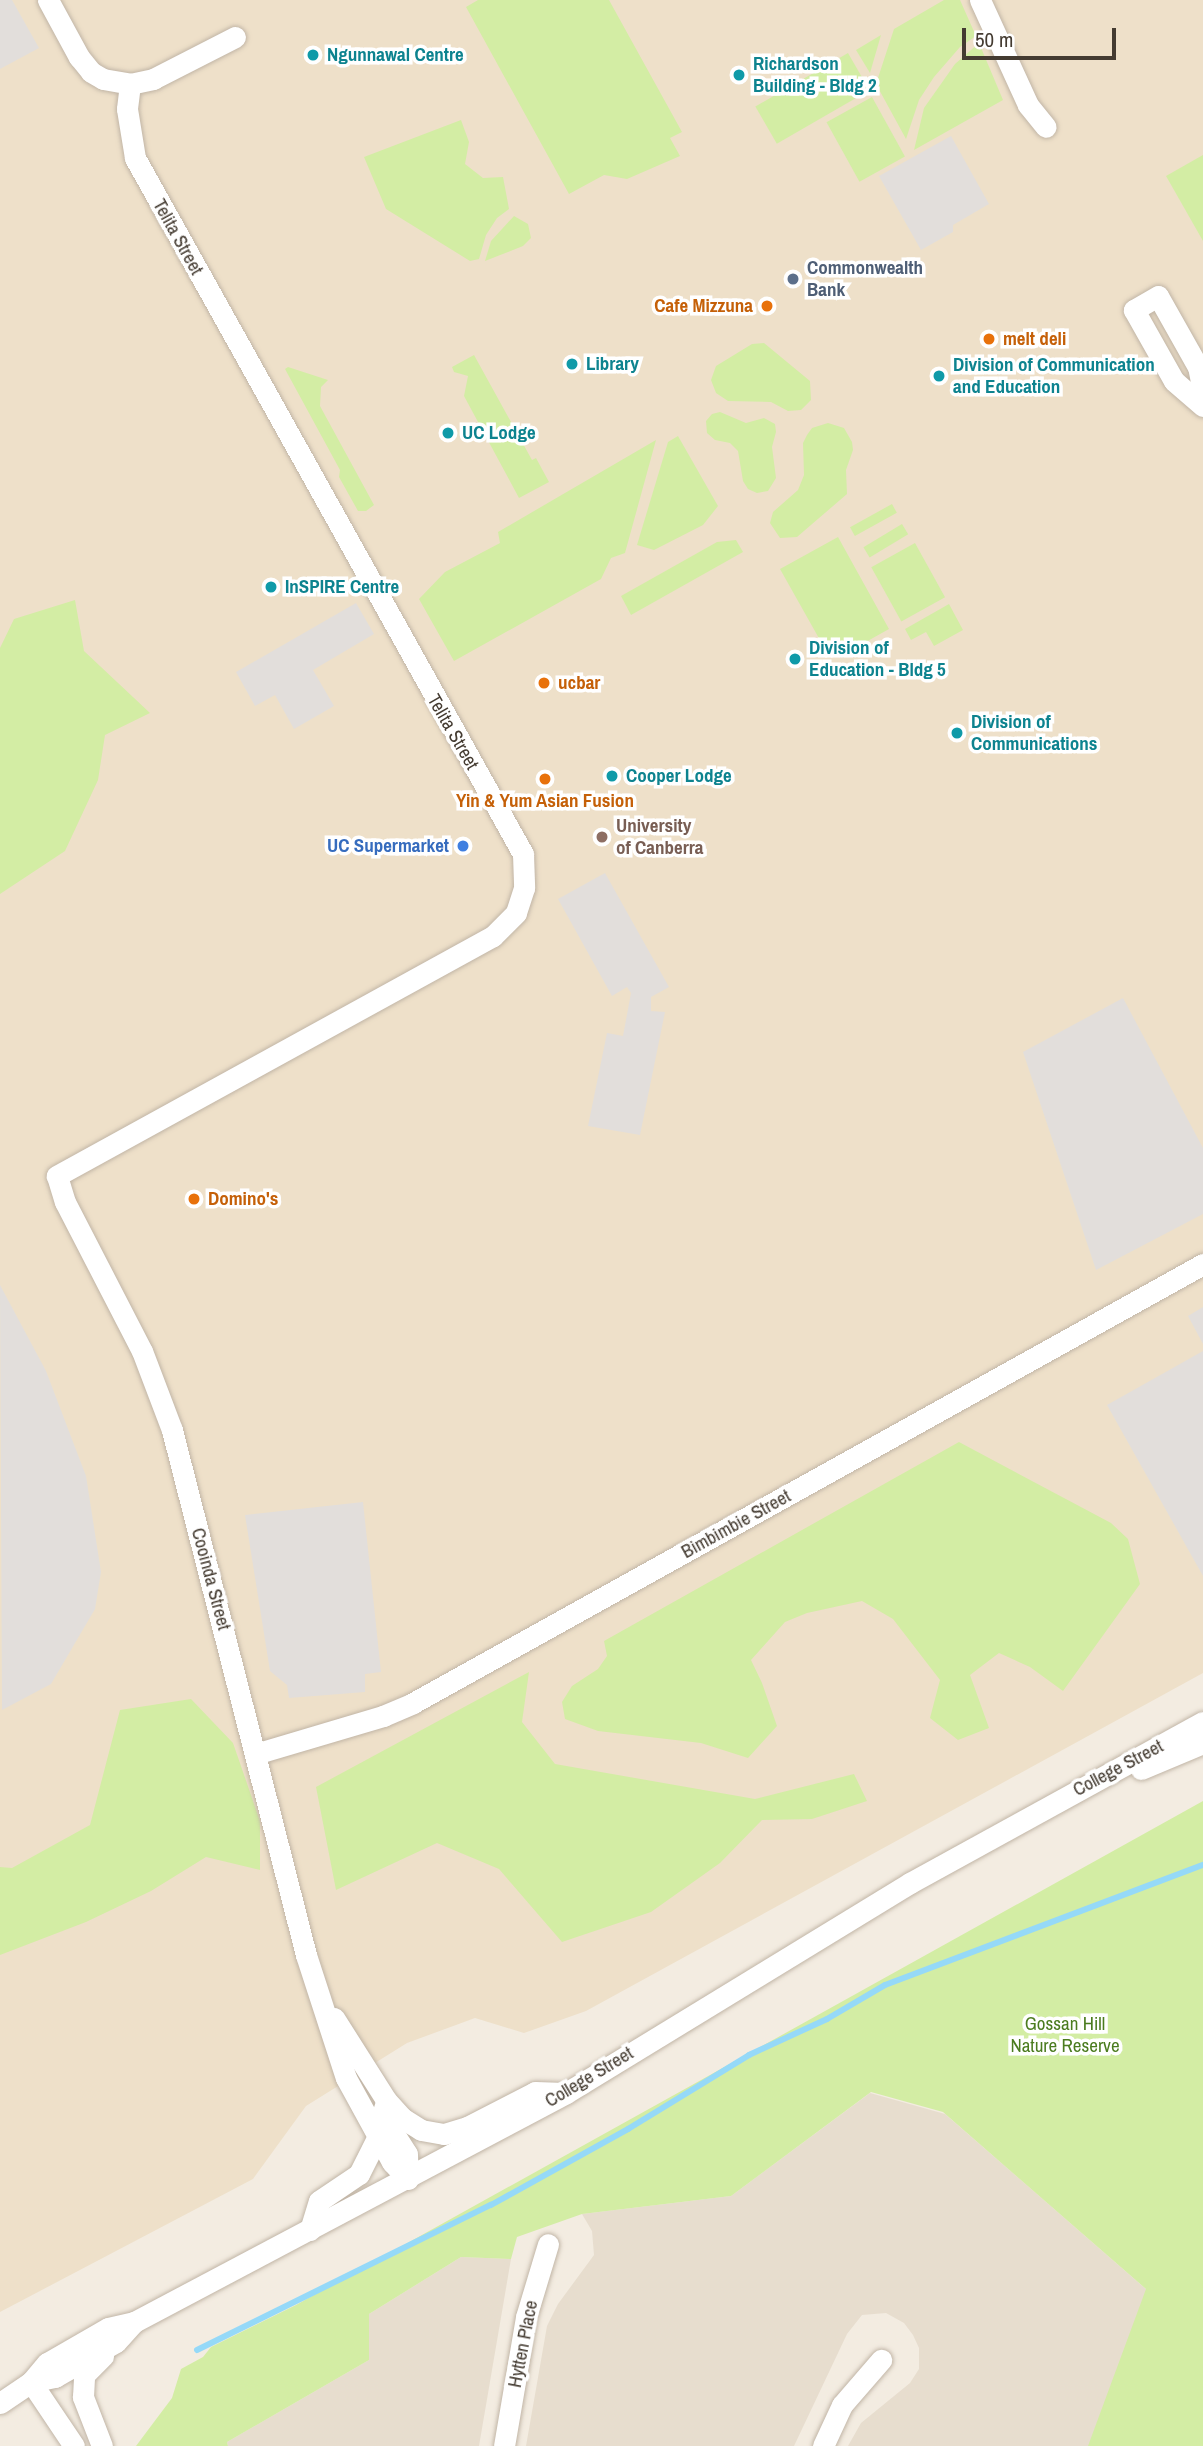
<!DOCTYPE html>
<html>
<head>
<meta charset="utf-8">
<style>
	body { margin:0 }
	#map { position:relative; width:1203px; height:2446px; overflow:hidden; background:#f3ece1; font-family:"Archivo Narrow",sans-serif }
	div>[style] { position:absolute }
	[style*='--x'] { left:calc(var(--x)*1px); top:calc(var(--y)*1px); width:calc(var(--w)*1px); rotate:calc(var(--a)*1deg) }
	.residential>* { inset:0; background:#e7ddce }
	.education>* { inset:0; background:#eee0c9 }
	.green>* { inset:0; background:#d3eda4; transform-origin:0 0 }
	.parking>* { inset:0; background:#e2dedb }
	.stream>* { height:6px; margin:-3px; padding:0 3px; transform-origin:3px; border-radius:3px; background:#95d9f8 }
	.roads { filter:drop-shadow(0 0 2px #c1b5a6) drop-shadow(0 0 2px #c1b5a6) }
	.minor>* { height:21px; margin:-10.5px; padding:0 10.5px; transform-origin:10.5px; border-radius:10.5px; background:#fff }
	.dots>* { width:19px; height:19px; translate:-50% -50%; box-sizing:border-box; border:4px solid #fff; border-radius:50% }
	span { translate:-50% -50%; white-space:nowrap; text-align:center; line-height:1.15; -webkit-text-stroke:7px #fff; paint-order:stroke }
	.culture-label { font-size:19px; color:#0d838f; font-weight:700 }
	.left { translate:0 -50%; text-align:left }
	.street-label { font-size:19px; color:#443b31 }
	.service-label { font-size:19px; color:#4e5e75; font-weight:700 }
	.food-label { font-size:19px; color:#c56008; font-weight:700 }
	.right { translate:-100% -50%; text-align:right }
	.education-label { font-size:19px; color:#785e54; font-weight:700 }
	.shop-label { font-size:19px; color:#366cbe; font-weight:700 }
	.park-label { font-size:19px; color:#4b7c1f }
	.scale { position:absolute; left:962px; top:28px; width:154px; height:32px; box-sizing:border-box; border:4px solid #443b31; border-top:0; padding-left:9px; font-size:21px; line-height:24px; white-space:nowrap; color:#443b31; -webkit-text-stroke:5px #fff; paint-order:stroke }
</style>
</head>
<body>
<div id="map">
	<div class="residential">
		<i style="clip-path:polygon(870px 2093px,945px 2114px,1147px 2290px,1089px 2446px,848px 2446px,861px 2423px,910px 2383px,919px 2369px,919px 2348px,913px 2335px,904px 2323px,886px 2313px,862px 2315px,847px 2334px,794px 2446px,526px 2446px,547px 2326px,558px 2304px,594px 2255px,592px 2231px,582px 2214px,731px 2196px)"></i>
		<i style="clip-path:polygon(461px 2257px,511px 2259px,479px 2446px,228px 2446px,227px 2442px,369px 2360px,369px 2314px)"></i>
	</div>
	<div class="education">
		<i style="clip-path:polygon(0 0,1203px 0,1203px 1673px,586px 2011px,524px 2033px,475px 2018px,407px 2043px,306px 2106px,253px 2179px,0 2312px)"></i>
	</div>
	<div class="green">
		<i style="clip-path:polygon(478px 0,609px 0,682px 132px,670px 138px,680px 156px,627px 179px,604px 175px,569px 194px,466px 7px)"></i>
		<i style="clip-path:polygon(944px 0,960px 0,976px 36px,960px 47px,934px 77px,919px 100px,906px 139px,876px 84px,894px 29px)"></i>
		<i style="clip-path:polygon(881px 35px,870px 73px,856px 50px)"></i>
		<i style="clip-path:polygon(979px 43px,1003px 100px,914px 150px,924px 108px,955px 64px)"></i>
		<i style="left:848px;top:53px;width:43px;height:107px;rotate:60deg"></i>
		<i style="left:872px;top:97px;width:68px;height:52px;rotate:61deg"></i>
		<i style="clip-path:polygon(461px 120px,469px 142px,465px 164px,483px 178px,503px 177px,509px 209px,497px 218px,486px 235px,479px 259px,470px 261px,386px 209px,364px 157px)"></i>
		<i style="clip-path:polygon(1203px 155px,1203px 241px,1166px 176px)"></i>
		<i style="clip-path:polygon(514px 216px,528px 224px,531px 238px,523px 246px,485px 261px,491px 241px)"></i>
		<i style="clip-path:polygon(764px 343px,810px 381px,811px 400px,801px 410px,788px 411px,771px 402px,728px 401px,716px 393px,711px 380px,716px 366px,752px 344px)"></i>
		<i style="clip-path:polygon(474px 355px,532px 460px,536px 458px,549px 482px,519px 498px,464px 396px,468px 376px,454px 372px,452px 367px)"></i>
		<i style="clip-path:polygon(288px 367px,328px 380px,321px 387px,320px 406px,374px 505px,366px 511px,358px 511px,339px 477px,340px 470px,285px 369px)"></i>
		<i style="clip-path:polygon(720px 412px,746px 423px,764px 418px,775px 424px,776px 432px,772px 447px,776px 478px,768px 491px,757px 493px,748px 489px,743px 481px,738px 451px,730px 443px,715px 440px,707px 433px,706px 421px,712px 414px)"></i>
		<i style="clip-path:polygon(828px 423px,844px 428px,852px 442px,853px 450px,846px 470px,847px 494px,797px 537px,780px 538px,770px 523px,773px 512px,798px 490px,804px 475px,803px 443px,807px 435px,812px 428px)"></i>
		<i style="clip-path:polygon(678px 436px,718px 506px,703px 525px,654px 550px,637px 545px,668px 442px)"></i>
		<i style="clip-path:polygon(656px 440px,625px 553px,611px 558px,601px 579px,454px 661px,419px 599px,445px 572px,500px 543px,498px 532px)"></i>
		<i style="left:892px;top:504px;width:10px;height:48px;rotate:61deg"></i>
		<i style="left:902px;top:524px;width:12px;height:45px;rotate:59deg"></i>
		<i style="clip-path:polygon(838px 537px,889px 629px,848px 652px,842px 641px,825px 649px,780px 569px)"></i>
		<i style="clip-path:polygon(736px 540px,743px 552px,631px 615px,621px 596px,717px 542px)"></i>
		<i style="left:915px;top:543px;width:62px;height:50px;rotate:61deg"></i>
		<i style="clip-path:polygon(75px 600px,84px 651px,150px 713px,105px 735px,98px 780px,65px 851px,0 894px,0 648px,14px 619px)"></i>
		<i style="clip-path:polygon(949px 604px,963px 630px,934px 646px,926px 632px,911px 640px,905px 629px)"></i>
		<i style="clip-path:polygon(959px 1442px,1111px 1523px,1128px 1539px,1140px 1584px,1063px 1691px,1030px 1667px,999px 1653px,970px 1675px,989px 1728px,958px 1740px,930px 1718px,940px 1680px,893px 1619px,862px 1601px,807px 1613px,785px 1622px,751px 1660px,762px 1683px,777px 1726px,748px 1758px,701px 1743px,598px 1731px,565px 1719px,562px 1702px,572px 1686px,598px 1669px,607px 1656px,604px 1641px)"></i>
		<i style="clip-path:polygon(529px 1672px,522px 1722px,555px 1764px,755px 1799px,854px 1774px,867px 1801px,812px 1819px,762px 1820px,720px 1863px,651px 1912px,562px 1942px,499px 1869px,437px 1843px,336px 1890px,316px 1787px)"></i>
		<i style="clip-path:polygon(191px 1699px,233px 1743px,260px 1821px,260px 1870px,206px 1857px,151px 1891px,86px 1922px,0 1955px,0 1867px,12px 1868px,90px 1825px,120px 1710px)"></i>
		<i style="clip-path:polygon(1203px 1801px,1203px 2446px,1088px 2446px,1146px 2289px,943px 2112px,871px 2092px,731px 2196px,582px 2214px,517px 2237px,511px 2259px,461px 2257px,369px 2314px,369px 2360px,227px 2442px,228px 2446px,136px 2446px,172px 2398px,181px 2369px,203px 2357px,211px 2347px,296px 2305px)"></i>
	</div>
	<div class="parking">
		<i style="clip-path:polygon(0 0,12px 0,39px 48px,0 69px)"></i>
		<i style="clip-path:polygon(951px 136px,989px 204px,953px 225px,953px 232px,921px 250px,879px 176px)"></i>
		<i style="clip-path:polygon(356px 603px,374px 634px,313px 670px,334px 706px,294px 729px,275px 695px,255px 706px,236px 672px)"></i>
		<i style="clip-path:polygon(605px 873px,669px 987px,651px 997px,651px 1011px,665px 1012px,640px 1135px,588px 1126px,607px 1033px,623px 1036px,631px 993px,627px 987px,612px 996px,558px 899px)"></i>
		<i style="clip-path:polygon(1123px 998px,1203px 1148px,1203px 1214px,1096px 1270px,1023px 1052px)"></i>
		<i style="clip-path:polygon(0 1285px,46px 1371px,86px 1476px,101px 1572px,95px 1609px,51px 1684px,2px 1710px)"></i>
		<i style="clip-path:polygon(1203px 1307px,1203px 1344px,1188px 1316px)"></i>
		<i style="clip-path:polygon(1203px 1351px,1203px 1576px,1107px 1405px)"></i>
		<i style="clip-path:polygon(363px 1502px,381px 1672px,365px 1674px,365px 1692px,289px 1698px,287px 1685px,270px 1671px,245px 1515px)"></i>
	</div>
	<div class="stream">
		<i style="--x:197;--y:2350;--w:328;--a:-26.3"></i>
		<i style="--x:491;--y:2205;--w:157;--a:-29"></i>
		<i style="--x:628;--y:2129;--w:142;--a:-31.4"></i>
		<i style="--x:749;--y:2055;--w:86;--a:-24.8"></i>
		<i style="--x:827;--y:2019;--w:67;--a:-30.4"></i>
		<i style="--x:885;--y:1985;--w:340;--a:-20.7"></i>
	</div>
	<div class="roads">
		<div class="minor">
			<i style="--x:48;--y:0;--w:65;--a:61.5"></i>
			<i style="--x:79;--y:57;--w:19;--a:51"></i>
			<i style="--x:91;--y:72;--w:14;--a:30"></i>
			<i style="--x:103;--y:79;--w:27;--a:10"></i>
			<i style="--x:130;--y:84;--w:24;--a:-12"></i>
			<i style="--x:153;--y:79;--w:92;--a:-27.1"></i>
			<i style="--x:980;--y:0;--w:115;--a:65.4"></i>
			<i style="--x:1028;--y:105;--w:28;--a:51"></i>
			<i style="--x:130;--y:84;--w:25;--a:97"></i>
			<i style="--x:127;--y:109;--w:50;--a:80.7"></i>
			<i style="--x:135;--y:158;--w:797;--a:60.86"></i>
			<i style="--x:523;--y:854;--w:34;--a:88"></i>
			<i style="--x:524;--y:888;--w:26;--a:108"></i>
			<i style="--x:516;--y:913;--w:33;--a:135"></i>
			<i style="--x:493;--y:936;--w:498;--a:151.2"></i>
			<i style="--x:57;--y:1176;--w:27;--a:73"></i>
			<i style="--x:65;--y:1202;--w:168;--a:62.7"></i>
			<i style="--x:142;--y:1351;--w:85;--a:69.2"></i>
			<i style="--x:172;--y:1430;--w:542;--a:75.68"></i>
			<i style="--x:306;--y:1955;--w:129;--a:72"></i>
			<i style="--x:346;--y:2078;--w:96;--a:61.3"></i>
			<i style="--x:392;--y:2162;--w:23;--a:47"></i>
			<i style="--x:1203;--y:392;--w:25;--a:-101"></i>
			<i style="--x:1198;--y:367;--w:81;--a:-119.4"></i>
			<i style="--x:1158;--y:296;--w:28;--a:150"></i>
			<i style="--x:1134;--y:310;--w:81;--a:60.6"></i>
			<i style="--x:1174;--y:381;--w:38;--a:41"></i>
			<i style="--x:255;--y:1754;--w:134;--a:-16.5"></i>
			<i style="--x:383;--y:1716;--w:33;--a:-23"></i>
			<i style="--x:413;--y:1703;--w:904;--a:-29.06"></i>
			<i style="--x:1141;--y:1769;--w:67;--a:-22.8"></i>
			<i style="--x:334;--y:2018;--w:97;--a:57.6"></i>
			<i style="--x:386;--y:2100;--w:24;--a:48"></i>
			<i style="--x:402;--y:2118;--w:22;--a:32"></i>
			<i style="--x:421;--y:2130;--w:23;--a:10"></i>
			<i style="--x:444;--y:2134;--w:24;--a:-17"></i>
			<i style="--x:467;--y:2127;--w:76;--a:-27.2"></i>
			<i style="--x:535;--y:2092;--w:29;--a:2"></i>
			<i style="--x:386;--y:2102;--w:14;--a:107"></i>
			<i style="--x:382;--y:2115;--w:46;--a:57.3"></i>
			<i style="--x:407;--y:2154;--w:25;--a:88"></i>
			<i style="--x:310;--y:2230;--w:30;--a:-73"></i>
			<i style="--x:319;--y:2201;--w:48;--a:-34"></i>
			<i style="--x:359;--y:2174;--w:42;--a:-63.4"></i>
			<i style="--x:31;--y:2382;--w:25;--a:-12"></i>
			<i style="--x:55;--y:2377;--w:70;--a:-29.8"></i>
			<i style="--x:116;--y:2342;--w:27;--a:-48"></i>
			<i style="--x:31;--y:2382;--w:77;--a:56.1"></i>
			<i style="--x:0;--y:2403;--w:37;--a:-34"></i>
			<i style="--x:31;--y:2382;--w:25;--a:-50"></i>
			<i style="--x:47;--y:2363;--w:70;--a:-29.8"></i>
			<i style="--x:108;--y:2328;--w:27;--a:-13"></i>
			<i style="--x:134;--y:2322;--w:489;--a:-27.9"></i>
			<i style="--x:566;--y:2093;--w:403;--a:-31.4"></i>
			<i style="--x:910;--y:1883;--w:334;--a:-28.8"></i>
			<i style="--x:102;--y:2446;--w:53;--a:-111.2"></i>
			<i style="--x:83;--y:2397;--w:22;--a:-87"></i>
			<i style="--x:84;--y:2375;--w:27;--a:-45"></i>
			<i style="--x:504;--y:2446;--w:131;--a:-80.3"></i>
			<i style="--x:526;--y:2317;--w:76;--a:-73.2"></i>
			<i style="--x:823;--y:2446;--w:45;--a:-65.1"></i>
			<i style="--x:842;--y:2405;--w:60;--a:-49.1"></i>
		</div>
	</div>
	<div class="dots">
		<i style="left:313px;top:55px;background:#0f9aa8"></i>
		<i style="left:739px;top:75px;background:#0f9aa8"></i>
		<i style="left:793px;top:279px;background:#5c6f8a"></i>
		<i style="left:767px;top:306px;background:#e8710a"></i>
		<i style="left:989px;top:339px;background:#e8710a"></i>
		<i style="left:572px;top:364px;background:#0f9aa8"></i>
		<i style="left:939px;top:376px;background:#0f9aa8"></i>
		<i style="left:448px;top:433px;background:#0f9aa8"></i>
		<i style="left:271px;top:587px;background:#0f9aa8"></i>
		<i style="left:795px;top:659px;background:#0f9aa8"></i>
		<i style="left:544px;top:683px;background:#e8710a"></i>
		<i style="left:957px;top:733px;background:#0f9aa8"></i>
		<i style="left:612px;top:776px;background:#0f9aa8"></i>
		<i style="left:545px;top:779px;background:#e8710a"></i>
		<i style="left:602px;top:837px;background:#8d6e63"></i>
		<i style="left:463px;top:846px;background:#3f7fe0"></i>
		<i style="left:194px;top:1199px;background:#e8710a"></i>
	</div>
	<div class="culture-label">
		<span class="left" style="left:327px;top:55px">Ngunnawal Centre</span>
		<span class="left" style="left:753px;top:75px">Richardson<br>Building - Bldg 2</span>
		<span class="left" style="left:586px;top:364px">Library</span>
		<span class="left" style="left:953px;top:376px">Division of Communication<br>and Education</span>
		<span class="left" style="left:462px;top:433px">UC Lodge</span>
		<span class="left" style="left:285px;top:587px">InSPIRE Centre</span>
		<span class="left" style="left:809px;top:659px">Division of<br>Education - Bldg 5</span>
		<span class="left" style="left:971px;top:733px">Division of<br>Communications</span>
		<span class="left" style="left:626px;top:776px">Cooper Lodge</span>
	</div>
	<div class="street-label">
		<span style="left:178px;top:237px;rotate:61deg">Telita Street</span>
		<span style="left:453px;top:732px;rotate:60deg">Telita Street</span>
		<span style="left:736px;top:1524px;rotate:-29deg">Bimbimbie Street</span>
		<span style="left:211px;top:1579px;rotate:75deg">Cooinda Street</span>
		<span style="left:1118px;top:1768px;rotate:-28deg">College Street</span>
		<span style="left:589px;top:2077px;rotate:-31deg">College Street</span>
		<span style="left:523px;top:2344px;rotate:-79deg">Hytten Place</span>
	</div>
	<div class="service-label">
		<span class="left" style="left:807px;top:279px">Commonwealth<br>Bank</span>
	</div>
	<div class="food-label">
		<span class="right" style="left:753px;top:306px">Cafe Mizzuna</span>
		<span class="left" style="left:1003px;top:339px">melt deli</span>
		<span class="left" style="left:558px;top:683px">ucbar</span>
		<span style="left:545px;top:801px">Yin &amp; Yum Asian Fusion</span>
		<span class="left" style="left:208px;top:1199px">Domino's</span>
	</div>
	<div class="education-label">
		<span class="left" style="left:616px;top:837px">University<br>of Canberra</span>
	</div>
	<div class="shop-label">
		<span class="right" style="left:449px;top:846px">UC Supermarket</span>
	</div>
	<div class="park-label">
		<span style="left:1065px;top:2035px">Gossan Hill<br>Nature Reserve</span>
	</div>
	<div class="scale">50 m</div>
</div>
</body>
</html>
